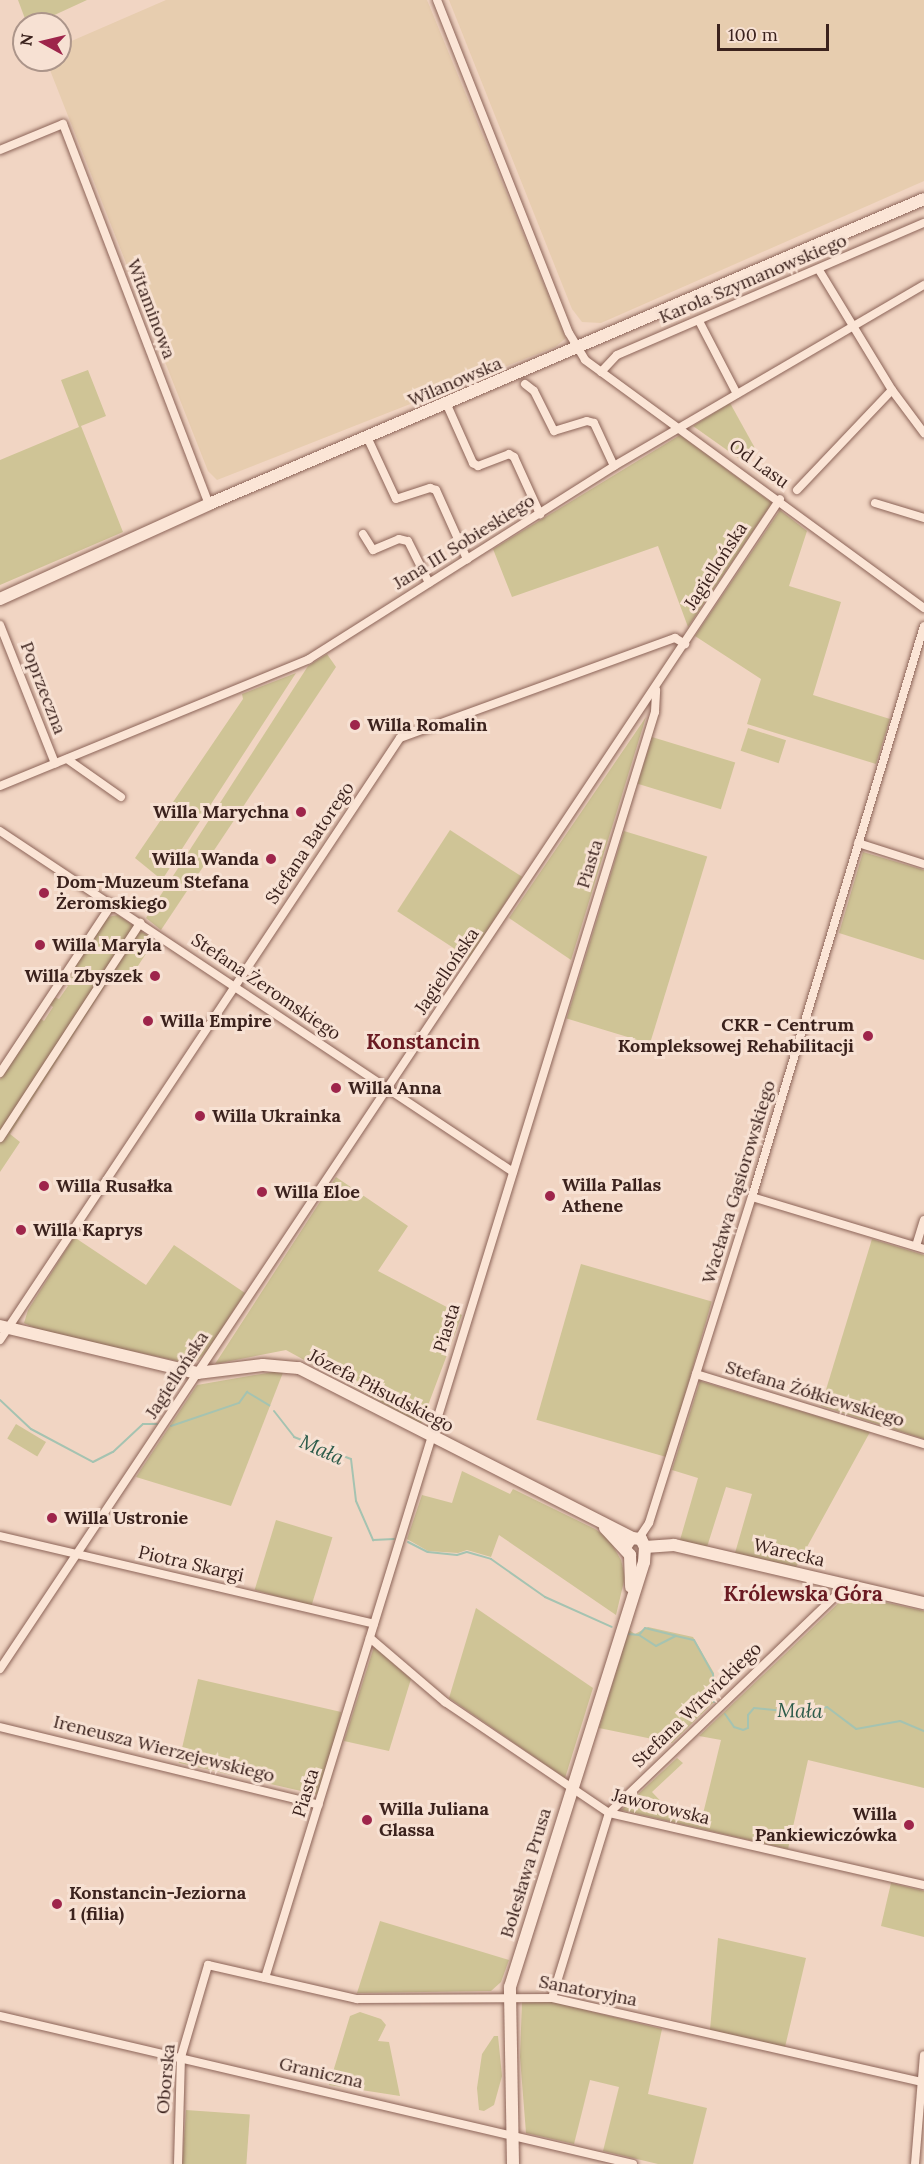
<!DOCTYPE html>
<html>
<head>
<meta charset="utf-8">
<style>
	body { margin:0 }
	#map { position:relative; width:924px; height:2164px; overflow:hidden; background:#f1d5c3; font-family:Lora,serif }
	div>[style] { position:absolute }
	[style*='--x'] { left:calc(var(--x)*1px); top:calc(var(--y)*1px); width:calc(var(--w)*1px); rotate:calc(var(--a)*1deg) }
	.farmland>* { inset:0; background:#e7cdaf }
	.green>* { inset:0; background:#cfc496; transform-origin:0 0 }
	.stream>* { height:2px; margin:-1px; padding:0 1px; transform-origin:1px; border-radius:1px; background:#a5c3b1 }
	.roads { filter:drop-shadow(0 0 2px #8c6458) drop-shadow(0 0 2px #8c6458) }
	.street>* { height:8px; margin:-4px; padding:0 4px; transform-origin:4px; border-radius:4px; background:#fbe5d6 }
	.secondary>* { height:12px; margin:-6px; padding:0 6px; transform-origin:6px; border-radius:6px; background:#fbe5d6 }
	.dots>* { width:16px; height:16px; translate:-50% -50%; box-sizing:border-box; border:3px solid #f7e1d3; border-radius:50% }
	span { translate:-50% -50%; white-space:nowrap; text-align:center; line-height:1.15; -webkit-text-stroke:6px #f7e1d3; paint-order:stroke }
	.street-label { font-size:18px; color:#3b221d }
	.poi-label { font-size:18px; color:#3b221d; font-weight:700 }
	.left { translate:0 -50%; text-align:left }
	.right { translate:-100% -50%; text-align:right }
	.water-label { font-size:20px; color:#2c5b4a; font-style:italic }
	.quarter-label { font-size:21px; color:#6a1a22; font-weight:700 }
	.north { position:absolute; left:12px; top:12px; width:60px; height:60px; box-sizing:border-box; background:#f7e1d3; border:2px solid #ac958a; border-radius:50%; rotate:278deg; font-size:16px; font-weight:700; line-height:24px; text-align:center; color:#3b221d }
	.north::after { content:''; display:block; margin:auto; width:21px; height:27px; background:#9e254b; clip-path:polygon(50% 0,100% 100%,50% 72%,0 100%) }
	.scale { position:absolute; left:717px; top:24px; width:112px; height:27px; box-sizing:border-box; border:3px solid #3b221d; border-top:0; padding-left:8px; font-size:18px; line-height:21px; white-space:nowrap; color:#3b221d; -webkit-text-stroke:4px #f7e1d3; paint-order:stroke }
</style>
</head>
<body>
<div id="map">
	<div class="farmland">
		<i style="clip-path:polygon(166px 0,427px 0,566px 338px,555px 347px,217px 480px,208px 471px,46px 60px,60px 60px,60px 46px)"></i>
		<i style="clip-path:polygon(449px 0,924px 0,924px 181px,601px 323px,582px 322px,572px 309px)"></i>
	</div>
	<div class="green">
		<i style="clip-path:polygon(18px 0,87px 0,35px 24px,27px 24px)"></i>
		<i style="clip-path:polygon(88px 370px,106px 416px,81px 426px,123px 532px,0 585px,0 460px,79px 427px,61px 380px)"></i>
		<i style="clip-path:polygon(730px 403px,756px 450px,741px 460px,693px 426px)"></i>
		<i style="clip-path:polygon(680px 435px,772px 503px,688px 627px,658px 546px,512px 597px,493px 549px)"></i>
		<i style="clip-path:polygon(780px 510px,807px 531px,789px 586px,841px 602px,813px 695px,890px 719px,876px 764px,747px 724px,761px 679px,695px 636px)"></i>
		<i style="clip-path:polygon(327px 654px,336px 667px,161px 930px,146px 918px,308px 666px)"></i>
		<i style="clip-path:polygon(296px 673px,189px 838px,162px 880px,135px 858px,243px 699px,242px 694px)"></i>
		<i style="clip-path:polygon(646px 717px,571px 960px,509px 918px)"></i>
		<i style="left:748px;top:728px;width:40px;height:24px;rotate:18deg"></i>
		<i style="left:652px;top:737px;width:87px;height:49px;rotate:17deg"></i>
		<i style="left:450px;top:830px;width:86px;height:97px;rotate:33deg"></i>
		<i style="left:624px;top:831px;width:87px;height:196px;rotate:17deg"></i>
		<i style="clip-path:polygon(863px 852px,924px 870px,924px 960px,839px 933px)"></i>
		<i style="clip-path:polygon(118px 915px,134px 926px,0 1135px,0 1079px,40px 1018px,44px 1021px,53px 1007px,49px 1004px,54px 997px,59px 999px,68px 986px,64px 983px,107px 917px)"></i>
		<i style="clip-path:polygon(138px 929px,155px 940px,128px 981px,114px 972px,10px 1134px,20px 1142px,0 1172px,0 1141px)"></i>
		<i style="clip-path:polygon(336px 1177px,408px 1226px,378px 1271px,462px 1315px,421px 1424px,286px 1350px,215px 1364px)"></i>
		<i style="clip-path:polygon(74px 1237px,146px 1285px,174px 1245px,245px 1293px,208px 1350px,197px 1361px,187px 1363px,43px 1332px,24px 1323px,28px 1310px)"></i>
		<i style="clip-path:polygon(872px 1239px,924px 1255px,924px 1439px,821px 1406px)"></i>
		<i style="left:581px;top:1264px;width:136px;height:162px;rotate:16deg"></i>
		<i style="clip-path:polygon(284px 1370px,231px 1506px,136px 1477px,197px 1385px)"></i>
		<i style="clip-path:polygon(700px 1381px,870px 1432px,796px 1567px,735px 1553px,752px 1494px,726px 1487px,707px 1547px,680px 1540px,698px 1478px,672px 1470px)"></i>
		<i style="left:16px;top:1424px;width:35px;height:17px;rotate:31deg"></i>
		<i style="clip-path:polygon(462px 1471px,510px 1494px,513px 1489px,595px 1529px,609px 1539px,621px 1560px,625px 1577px,616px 1615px,499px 1535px,491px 1557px,467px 1550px,458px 1553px,428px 1551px,407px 1539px,422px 1495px,452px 1503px)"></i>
		<i style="left:276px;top:1520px;width:59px;height:73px;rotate:17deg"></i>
		<i style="clip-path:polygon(848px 1594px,924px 1611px,924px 1788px,808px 1760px,788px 1849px,621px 1810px,677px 1758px,683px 1763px,652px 1792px,670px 1811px,702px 1818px,721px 1740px,699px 1736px)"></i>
		<i style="clip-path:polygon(476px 1608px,593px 1688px,565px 1778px,449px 1698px)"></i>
		<i style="clip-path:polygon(648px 1627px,693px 1637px,714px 1673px,715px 1701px,672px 1743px,599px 1728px,629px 1630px,635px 1634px)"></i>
		<i style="clip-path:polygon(374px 1647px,411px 1679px,389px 1751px,344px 1741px)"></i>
		<i style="left:198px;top:1679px;width:147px;height:86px;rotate:13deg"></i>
		<i style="clip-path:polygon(891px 1883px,924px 1891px,924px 1937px,881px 1926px)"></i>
		<i style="clip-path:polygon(380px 1921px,509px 1960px,501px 1982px,491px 1991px,357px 1993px)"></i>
		<i style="clip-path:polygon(718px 1938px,806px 1958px,785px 2047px,710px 2030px)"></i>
		<i style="clip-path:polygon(545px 2000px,662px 2029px,648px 2094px,707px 2108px,693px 2164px,658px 2164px,603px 2151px,619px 2087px,590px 2080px,574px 2144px,526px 2133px,520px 2057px,522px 2002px)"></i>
		<i style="clip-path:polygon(360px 2012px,381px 2019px,386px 2025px,378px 2041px,389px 2042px,400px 2096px,329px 2085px,350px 2016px)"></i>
		<i style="clip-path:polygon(494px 2036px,498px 2036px,502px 2076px,494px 2105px,484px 2111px,479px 2110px,477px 2088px,482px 2054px)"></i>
		<i style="left:186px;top:2110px;width:64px;height:54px;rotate:4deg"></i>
	</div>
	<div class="stream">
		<i style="--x:0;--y:1400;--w:42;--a:43.1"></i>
		<i style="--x:31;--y:1429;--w:70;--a:28"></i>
		<i style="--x:93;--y:1462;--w:22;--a:-27"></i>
		<i style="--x:113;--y:1452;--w:41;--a:-43"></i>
		<i style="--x:143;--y:1424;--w:14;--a:0"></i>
		<i style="--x:274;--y:1411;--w:33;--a:52"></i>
		<i style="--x:294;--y:1437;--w:61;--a:21.1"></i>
		<i style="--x:351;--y:1459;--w:42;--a:83.2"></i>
		<i style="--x:356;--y:1501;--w:43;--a:66.4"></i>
		<i style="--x:373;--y:1540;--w:21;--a:-3"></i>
		<i style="--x:171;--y:1426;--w:72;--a:-18.7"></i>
		<i style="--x:239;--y:1403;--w:14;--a:-54"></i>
		<i style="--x:247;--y:1392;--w:26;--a:31"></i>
		<i style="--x:408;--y:1542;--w:22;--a:27"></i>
		<i style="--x:428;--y:1552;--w:29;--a:6"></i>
		<i style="--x:457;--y:1555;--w:10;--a:-17"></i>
		<i style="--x:467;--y:1552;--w:25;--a:16"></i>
		<i style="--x:491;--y:1559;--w:66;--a:35.1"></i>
		<i style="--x:545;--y:1597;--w:73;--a:24.1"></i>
		<i style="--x:628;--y:1634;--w:11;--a:5"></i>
		<i style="--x:639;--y:1635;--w:20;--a:33"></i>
		<i style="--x:656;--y:1646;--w:22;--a:-27"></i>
		<i style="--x:676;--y:1636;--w:18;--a:13"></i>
		<i style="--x:694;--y:1640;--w:39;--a:61"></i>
		<i style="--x:713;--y:1674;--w:28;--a:88"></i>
		<i style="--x:639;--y:1635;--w:9;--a:-49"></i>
		<i style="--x:645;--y:1628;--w:32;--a:14"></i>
		<i style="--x:725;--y:1714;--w:16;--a:55"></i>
		<i style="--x:734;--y:1727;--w:9;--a:18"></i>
		<i style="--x:743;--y:1730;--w:5;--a:-22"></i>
		<i style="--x:748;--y:1728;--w:13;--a:-90"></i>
		<i style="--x:748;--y:1715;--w:9;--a:-49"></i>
		<i style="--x:754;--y:1708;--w:49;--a:5.8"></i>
		<i style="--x:803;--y:1713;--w:25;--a:-14"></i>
		<i style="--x:827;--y:1707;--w:36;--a:37"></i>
		<i style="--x:856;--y:1729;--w:45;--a:-10.3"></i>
		<i style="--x:900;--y:1721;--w:26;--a:23"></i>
	</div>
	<div class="roads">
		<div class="street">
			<i style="--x:437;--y:0;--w:358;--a:68.4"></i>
			<i style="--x:569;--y:333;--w:31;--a:59"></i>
			<i style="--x:585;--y:360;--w:420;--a:36.2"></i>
			<i style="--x:0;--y:150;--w:68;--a:-22.4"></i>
			<i style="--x:63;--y:124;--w:407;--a:69"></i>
			<i style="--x:819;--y:270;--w:140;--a:58.7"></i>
			<i style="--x:892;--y:390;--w:54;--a:53.3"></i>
			<i style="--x:699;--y:321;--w:82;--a:62.5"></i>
			<i style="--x:601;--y:372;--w:23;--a:-47"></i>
			<i style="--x:617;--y:355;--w:334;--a:-23.3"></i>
			<i style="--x:525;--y:384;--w:11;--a:38"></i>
			<i style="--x:534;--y:391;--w:45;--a:63.4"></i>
			<i style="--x:554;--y:431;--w:34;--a:-17"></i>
			<i style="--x:587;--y:421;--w:7;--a:16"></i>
			<i style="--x:594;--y:423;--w:47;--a:65.1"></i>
			<i style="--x:447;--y:405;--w:64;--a:65.9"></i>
			<i style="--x:473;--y:463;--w:6;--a:31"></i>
			<i style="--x:478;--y:466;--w:33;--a:-21"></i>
			<i style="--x:509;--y:454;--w:6;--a:31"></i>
			<i style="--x:514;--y:457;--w:63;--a:65.5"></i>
			<i style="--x:368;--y:439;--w:66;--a:65"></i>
			<i style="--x:396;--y:499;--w:36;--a:-18"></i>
			<i style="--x:430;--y:488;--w:6;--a:18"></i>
			<i style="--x:436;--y:490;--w:76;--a:65.8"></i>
			<i style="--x:797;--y:490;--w:138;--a:-46.5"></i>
			<i style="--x:875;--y:503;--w:51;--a:17"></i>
			<i style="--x:363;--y:534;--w:19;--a:58"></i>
			<i style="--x:373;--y:550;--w:28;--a:-23"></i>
			<i style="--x:399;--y:539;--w:9;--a:13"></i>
			<i style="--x:408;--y:541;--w:47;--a:63.4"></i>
			<i style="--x:0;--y:625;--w:149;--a:68.3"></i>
			<i style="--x:67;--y:759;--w:66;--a:35.1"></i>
			<i style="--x:0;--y:786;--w:334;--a:-22.3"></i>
			<i style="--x:309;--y:659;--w:361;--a:-32.3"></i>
			<i style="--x:614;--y:466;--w:359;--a:-30.3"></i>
			<i style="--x:0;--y:831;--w:616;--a:33.61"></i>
			<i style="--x:858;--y:843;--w:69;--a:17.7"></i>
			<i style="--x:0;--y:1073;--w:203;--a:-56.5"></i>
			<i style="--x:0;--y:1138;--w:257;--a:-56.9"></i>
			<i style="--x:752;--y:1197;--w:180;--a:16.8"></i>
			<i style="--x:916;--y:1246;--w:27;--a:-73"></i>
			<i style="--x:0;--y:1340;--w:723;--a:-56.4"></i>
			<i style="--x:400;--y:738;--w:293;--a:-20"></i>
			<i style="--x:675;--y:638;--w:12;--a:31"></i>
			<i style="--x:696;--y:1374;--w:239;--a:17.1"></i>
			<i style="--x:0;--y:1536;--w:384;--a:13.2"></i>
			<i style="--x:639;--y:1538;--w:18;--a:-56"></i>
			<i style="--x:649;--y:1523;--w:342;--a:-72.5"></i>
			<i style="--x:752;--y:1197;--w:596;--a:-73.24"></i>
			<i style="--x:370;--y:1638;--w:99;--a:40.5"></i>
			<i style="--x:445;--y:1702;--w:198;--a:34.1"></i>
			<i style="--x:609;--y:1813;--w:323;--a:12.9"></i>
			<i style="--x:0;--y:1669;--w:1406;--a:-56.31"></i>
			<i style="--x:0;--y:1727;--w:328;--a:13.7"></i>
			<i style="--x:265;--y:1978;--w:1325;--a:-72.88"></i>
			<i style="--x:655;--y:712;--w:22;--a:-87"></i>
			<i style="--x:552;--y:1998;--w:194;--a:-72.9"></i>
			<i style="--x:609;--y:1813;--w:316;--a:-43.8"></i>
			<i style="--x:837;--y:1594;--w:11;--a:-63"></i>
			<i style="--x:0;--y:2016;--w:650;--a:13.16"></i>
			<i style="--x:178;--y:2164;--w:107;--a:-88.4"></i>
			<i style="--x:181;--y:2057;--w:96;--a:-73.6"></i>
			<i style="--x:208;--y:1965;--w:153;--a:12.9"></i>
			<i style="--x:357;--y:1999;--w:195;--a:-0.3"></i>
			<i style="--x:552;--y:1998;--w:378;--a:12.8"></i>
			<i style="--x:915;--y:2164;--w:109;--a:-85.3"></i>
		</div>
		<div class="secondary">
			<i style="--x:0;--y:599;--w:230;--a:-24.4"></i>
			<i style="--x:209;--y:504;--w:777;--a:-23.1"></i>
			<i style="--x:0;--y:1326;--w:203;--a:13.4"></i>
			<i style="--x:197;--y:1373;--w:66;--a:-6.9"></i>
			<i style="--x:263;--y:1365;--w:36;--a:5"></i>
			<i style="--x:299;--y:1368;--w:375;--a:27"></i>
			<i style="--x:605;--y:1528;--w:37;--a:47"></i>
			<i style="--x:630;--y:1555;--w:32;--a:88"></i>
			<i style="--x:645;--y:1547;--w:29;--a:-4"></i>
			<i style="--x:674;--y:1545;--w:257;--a:13.1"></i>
			<i style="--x:513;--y:2164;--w:177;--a:-91"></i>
			<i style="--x:510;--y:1987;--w:446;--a:-72.5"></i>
			<i style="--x:644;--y:1562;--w:15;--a:-86"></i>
			<i style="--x:645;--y:1547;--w:9;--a:-117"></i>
			<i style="--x:641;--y:1539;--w:10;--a:-174"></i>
			<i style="--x:631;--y:1538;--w:9;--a:122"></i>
		</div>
	</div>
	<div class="dots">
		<i style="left:355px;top:725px;background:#9e254b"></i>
		<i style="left:301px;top:812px;background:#9e254b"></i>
		<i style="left:271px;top:859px;background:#9e254b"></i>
		<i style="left:44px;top:893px;background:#9e254b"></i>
		<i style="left:40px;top:945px;background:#9e254b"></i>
		<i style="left:155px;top:976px;background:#9e254b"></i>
		<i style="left:148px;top:1021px;background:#9e254b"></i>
		<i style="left:868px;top:1036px;background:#9e254b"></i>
		<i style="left:336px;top:1088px;background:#9e254b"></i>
		<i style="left:200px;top:1116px;background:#9e254b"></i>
		<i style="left:44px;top:1186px;background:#9e254b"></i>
		<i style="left:262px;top:1192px;background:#9e254b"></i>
		<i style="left:550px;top:1196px;background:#9e254b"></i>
		<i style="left:21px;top:1230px;background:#9e254b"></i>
		<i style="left:52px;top:1518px;background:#9e254b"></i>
		<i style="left:367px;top:1820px;background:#9e254b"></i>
		<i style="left:909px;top:1825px;background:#9e254b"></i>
		<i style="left:57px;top:1904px;background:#9e254b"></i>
	</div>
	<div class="street-label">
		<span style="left:753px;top:279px;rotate:-23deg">Karola Szymanowskiego</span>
		<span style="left:151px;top:309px;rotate:69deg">Witaminowa</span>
		<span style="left:455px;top:382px;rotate:-23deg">Wilanowska</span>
		<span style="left:759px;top:464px;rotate:36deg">Od Lasu</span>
		<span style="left:464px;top:542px;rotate:-32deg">Jana III Sobieskiego</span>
		<span style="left:716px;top:566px;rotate:-57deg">Jagiellońska</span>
		<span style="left:43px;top:688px;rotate:69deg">Poprzeczna</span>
		<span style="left:310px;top:843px;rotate:-56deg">Stefana Batorego</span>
		<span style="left:590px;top:864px;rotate:-73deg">Piasta</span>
		<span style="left:447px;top:971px;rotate:-56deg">Jagiellońska</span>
		<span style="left:266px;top:987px;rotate:34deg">Stefana Żeromskiego</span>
		<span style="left:739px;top:1182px;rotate:-73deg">Wacława Gąsiorowskiego</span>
		<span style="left:447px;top:1328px;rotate:-73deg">Piasta</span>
		<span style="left:177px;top:1375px;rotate:-57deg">Jagiellońska</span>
		<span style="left:381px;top:1391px;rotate:27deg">Józefa Piłsudskiego</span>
		<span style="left:815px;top:1394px;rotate:17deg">Stefana Żółkiewskiego</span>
		<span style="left:789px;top:1553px;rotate:13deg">Warecka</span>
		<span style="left:191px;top:1564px;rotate:13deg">Piotra Skargi</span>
		<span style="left:697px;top:1705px;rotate:-44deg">Stefana Witwickiego</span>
		<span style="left:164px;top:1749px;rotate:14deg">Ireneusza Wierzejewskiego</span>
		<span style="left:306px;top:1793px;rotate:-73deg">Piasta</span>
		<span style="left:661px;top:1807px;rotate:14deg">Jaworowska</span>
		<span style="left:526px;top:1873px;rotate:-73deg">Bolesława Prusa</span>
		<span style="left:588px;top:1991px;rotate:11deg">Sanatoryjna</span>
		<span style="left:321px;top:2073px;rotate:13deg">Graniczna</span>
		<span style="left:166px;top:2079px;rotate:-85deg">Oborska</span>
	</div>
	<div class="poi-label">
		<span class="left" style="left:367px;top:725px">Willa Romalin</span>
		<span class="right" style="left:289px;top:812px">Willa Marychna</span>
		<span class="right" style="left:259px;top:859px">Willa Wanda</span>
		<span class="left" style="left:56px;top:893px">Dom-Muzeum Stefana<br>Żeromskiego</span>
		<span class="left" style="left:52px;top:945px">Willa Maryla</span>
		<span class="right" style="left:143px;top:976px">Willa Zbyszek</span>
		<span class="left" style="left:160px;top:1021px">Willa Empire</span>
		<span class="right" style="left:854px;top:1036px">CKR - Centrum<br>Kompleksowej Rehabilitacji</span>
		<span class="left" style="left:348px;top:1088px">Willa Anna</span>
		<span class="left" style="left:212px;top:1116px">Willa Ukrainka</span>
		<span class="left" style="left:56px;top:1186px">Willa Rusałka</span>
		<span class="left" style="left:562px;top:1196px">Willa Pallas<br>Athene</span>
		<span class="left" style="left:274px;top:1192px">Willa Eloe</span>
		<span class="left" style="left:33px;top:1230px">Willa Kaprys</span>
		<span class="left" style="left:64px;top:1518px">Willa Ustronie</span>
		<span class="left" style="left:379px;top:1820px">Willa Juliana<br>Glassa</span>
		<span class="right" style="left:897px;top:1825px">Willa<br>Pankiewiczówka</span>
		<span class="left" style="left:69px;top:1904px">Konstancin-Jeziorna<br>1 (filia)</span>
	</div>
	<div class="water-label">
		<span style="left:322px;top:1449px;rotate:24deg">Mała</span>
		<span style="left:800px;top:1710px;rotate:1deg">Mała</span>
	</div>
	<div class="quarter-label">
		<span style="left:423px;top:1042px">Konstancin</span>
		<span style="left:803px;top:1594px">Królewska Góra</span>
	</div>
	<div class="north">N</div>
	<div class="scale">100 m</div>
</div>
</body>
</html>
